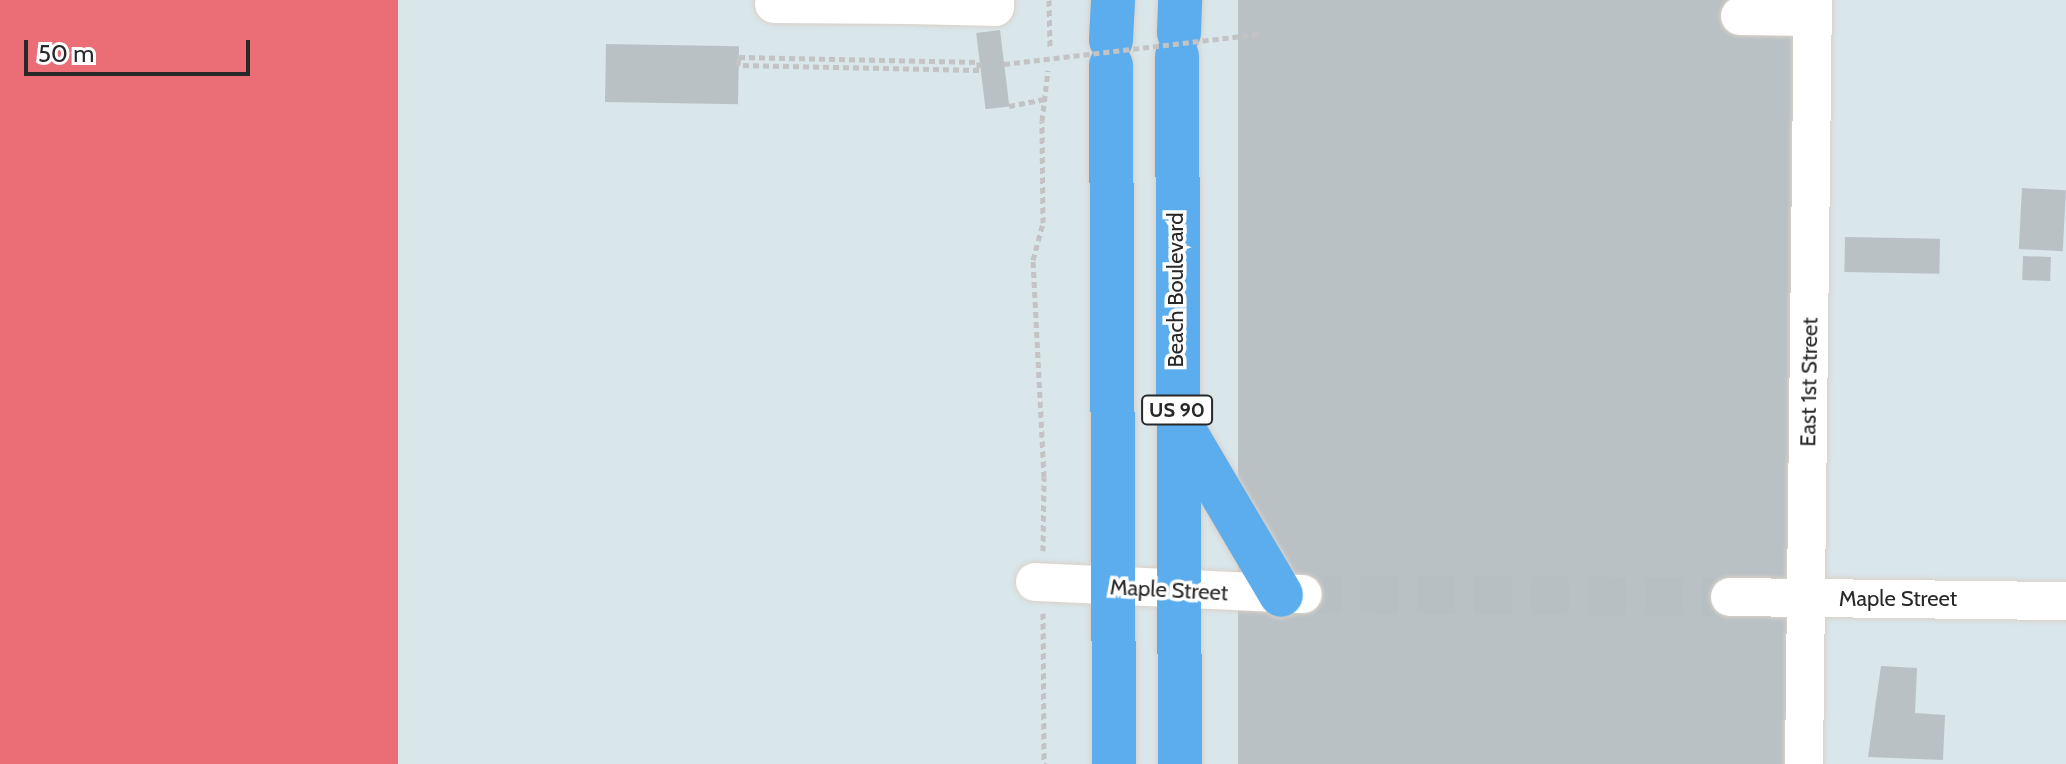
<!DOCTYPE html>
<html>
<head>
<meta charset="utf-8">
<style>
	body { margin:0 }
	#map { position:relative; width:2066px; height:764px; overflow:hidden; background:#d9e6ea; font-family:Cabin,sans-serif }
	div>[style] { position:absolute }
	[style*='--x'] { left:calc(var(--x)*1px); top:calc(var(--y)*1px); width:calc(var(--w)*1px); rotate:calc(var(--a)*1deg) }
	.water>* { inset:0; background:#eb6d75; transform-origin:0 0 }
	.building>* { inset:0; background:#b9c1c5; transform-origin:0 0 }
	.minor-tunnel>* { height:38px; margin-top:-19px; transform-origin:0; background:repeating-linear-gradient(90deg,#b6c0c3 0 38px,transparent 0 57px) }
	.path>* { height:5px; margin-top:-2.5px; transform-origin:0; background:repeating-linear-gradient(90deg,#c3c3c3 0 6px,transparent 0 10px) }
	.roads { filter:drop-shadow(0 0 2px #dad0c7) drop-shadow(0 0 2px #dad0c7) }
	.minor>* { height:38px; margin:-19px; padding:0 19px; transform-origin:19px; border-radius:19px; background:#fff }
	.major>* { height:44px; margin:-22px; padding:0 22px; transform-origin:22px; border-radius:22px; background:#5baded }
	.path-bridge>* { height:5px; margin-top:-2.5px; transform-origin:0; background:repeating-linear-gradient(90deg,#c3c3c3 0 6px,transparent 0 10px) }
	span { translate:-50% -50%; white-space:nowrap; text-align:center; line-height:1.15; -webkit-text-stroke:7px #fff; paint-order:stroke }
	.shield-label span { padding:2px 6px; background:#fff; border:2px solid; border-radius:6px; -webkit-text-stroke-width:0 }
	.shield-label { font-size:20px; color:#282828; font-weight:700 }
	.street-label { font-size:22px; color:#282828 }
	.scale { position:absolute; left:24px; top:40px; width:226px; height:36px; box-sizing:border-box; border:4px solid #282828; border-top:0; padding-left:10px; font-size:24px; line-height:28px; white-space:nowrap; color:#282828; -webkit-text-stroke:6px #fff; paint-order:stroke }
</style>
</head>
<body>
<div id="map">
	<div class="water">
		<i style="left:0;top:0;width:398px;height:764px"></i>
	</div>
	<div class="building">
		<i style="left:1238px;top:0;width:561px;height:764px"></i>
		<i style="left:1000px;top:30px;width:77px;height:24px;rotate:83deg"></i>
		<i style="left:606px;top:44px;width:133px;height:58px;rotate:1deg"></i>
		<i style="left:2022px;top:188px;width:44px;height:61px;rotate:3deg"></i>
		<i style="left:1845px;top:237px;width:95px;height:35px;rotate:1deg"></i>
		<i style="left:2023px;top:256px;width:28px;height:24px;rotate:2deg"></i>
		<i style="clip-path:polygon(1881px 666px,1917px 668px,1915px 713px,1945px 715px,1943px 760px,1868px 757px)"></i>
	</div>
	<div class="minor-tunnel">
		<i style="--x:1303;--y:594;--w:427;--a:0.4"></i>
	</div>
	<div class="path">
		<i style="--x:1049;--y:0;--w:47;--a:88.8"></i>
		<i style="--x:739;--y:57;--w:240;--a:1.2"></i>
		<i style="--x:979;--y:62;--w:8;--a:90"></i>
		<i style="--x:979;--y:70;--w:241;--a:-178.8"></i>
		<i style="--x:738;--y:65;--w:8;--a:-83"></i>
		<i style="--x:1009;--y:106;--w:37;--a:-11"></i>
		<i style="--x:1043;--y:551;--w:74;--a:-89.2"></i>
		<i style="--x:1044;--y:477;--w:217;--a:-92.9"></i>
		<i style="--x:1033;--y:260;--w:38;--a:-75"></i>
		<i style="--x:1043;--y:223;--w:102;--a:-90.6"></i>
		<i style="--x:1042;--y:121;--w:51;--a:-83.3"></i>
		<i style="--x:1043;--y:613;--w:151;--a:89.6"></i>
	</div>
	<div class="roads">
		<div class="minor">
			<i style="--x:911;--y:0;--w:5;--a:90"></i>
			<i style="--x:911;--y:5;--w:84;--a:1.4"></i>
			<i style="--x:995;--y:7;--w:7;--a:-90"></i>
			<i style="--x:774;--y:4;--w:137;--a:0.4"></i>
			<i style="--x:1740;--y:16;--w:73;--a:0.8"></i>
			<i style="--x:1035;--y:582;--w:268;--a:2.6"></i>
			<i style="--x:1730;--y:597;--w:336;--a:0.7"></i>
			<i style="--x:1804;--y:764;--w:764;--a:-89.33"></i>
		</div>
		<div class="major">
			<i style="--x:1179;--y:33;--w:33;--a:-88"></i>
			<i style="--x:1111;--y:40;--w:40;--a:-87.1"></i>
			<i style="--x:1177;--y:56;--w:708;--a:89.76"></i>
			<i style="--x:1111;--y:65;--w:699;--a:89.75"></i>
			<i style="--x:1181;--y:425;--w:197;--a:59.5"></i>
		</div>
	</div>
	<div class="path-bridge">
		<i style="--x:1004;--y:64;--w:257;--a:-6.7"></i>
	</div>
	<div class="shield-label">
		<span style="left:1177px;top:410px">US 90</span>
	</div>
	<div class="street-label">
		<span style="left:1176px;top:290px;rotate:-90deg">Beach Boulevard</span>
		<span style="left:1809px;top:382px;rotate:-89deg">East 1st Street</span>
		<span style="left:1169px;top:590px;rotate:3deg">Maple Street</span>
		<span style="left:1898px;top:599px">Maple Street</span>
	</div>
	<div class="scale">50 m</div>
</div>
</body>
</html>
